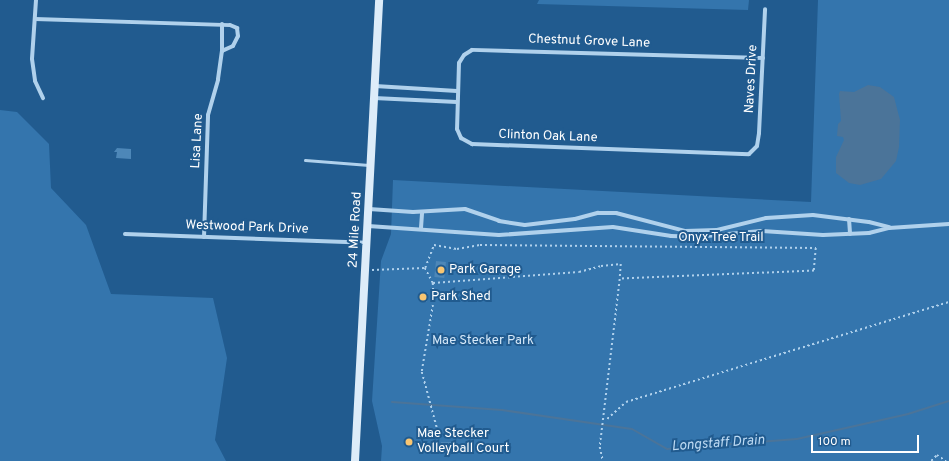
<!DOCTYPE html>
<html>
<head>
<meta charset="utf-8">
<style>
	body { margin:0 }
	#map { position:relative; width:949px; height:461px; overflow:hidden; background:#215b8f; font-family:Overpass,sans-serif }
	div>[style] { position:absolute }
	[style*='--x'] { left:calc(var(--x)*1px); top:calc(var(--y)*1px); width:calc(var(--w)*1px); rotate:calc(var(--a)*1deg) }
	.green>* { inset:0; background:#3475ad }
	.water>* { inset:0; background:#4b7499 }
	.stream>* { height:2px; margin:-1px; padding:0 1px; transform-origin:1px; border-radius:1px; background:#4b7499 }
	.building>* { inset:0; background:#4d87b8; transform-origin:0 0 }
	.path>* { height:1.5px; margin-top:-0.75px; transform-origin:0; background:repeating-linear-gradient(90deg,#b0d1ec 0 2px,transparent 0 5px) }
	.lane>* { height:3px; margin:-1.5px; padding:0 1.5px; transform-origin:1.5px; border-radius:1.5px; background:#b0d1ec }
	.street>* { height:4px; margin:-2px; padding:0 2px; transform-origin:2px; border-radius:2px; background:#b0d1ec }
	.secondary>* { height:8px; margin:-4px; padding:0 4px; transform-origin:4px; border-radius:4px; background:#ddecf9 }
	.dots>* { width:11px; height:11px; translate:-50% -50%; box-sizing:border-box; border:2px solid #215b8f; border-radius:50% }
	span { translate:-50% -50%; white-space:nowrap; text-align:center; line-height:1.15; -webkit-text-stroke:4px #215b8f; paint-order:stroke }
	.street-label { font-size:13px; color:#fff }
	.poi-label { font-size:13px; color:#fff }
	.left { translate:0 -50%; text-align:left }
	.park-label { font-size:13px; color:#d6e9f9 }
	.water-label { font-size:14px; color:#bddaf3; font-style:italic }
	.scale { position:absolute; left:811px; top:435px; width:108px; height:18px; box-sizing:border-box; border:2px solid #fff; border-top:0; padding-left:5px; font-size:12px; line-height:14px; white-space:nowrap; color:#fff; -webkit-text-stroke:3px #215b8f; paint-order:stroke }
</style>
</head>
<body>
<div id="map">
	<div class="green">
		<i style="clip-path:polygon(539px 0,749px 0,748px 10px,537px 4px)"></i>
		<i style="clip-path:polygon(818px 0,949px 0,949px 461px,381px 461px,382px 446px,372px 401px,381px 261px,391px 234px,393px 180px,811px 202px)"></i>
		<i style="clip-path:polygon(0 110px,17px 112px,49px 144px,51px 188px,86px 225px,111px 294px,213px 298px,227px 358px,215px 440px,226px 461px,0 461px)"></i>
	</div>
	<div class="water">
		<i style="clip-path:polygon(868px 85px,880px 87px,894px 97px,900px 120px,899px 147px,896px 161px,881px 179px,860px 185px,849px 183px,836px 173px,836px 157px,844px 140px,843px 137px,837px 136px,838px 124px,841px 121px,839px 94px,840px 91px,854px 92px)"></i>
	</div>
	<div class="stream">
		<i style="--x:392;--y:402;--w:110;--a:4.2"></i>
		<i style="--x:502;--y:410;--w:131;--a:8.3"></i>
		<i style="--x:632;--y:429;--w:40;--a:29.7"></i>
		<i style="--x:667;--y:449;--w:130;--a:-4.4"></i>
		<i style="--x:797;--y:439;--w:114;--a:-12.7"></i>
		<i style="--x:908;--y:414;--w:43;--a:-17.6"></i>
	</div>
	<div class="building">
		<i style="clip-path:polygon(117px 148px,131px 149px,131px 159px,116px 158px,117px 152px,114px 152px)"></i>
		<i style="left:436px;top:261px;width:10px;height:16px;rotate:6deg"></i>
		<i style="clip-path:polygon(419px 293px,428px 293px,427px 302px,419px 301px)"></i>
		<i style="clip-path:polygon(441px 442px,456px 442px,456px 452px,440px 451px)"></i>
	</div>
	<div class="path">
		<i style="--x:425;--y:268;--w:25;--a:-69"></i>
		<i style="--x:434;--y:245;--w:23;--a:10"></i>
		<i style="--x:457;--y:249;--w:23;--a:-10"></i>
		<i style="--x:480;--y:245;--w:336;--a:0.5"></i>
		<i style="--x:816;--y:248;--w:23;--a:95"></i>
		<i style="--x:814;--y:271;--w:194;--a:177.6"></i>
		<i style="--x:620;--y:279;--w:169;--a:96.8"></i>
		<i style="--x:600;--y:447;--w:14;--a:78"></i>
		<i style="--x:372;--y:270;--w:53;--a:-2.2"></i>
		<i style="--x:425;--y:268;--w:17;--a:62"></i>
		<i style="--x:433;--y:283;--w:17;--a:87"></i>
		<i style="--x:434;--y:300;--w:73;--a:99.5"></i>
		<i style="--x:422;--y:372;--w:58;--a:75"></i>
		<i style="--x:433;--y:283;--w:146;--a:-4.3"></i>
		<i style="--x:579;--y:272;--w:23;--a:-15"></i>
		<i style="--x:601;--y:266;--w:20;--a:-6"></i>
		<i style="--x:621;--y:264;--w:15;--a:94"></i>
		<i style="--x:607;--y:419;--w:25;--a:-42"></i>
		<i style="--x:626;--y:402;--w:338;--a:-17.2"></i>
		<i style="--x:931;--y:461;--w:8;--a:-45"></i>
		<i style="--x:937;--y:455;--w:11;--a:34"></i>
	</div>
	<div class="lane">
		<i style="--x:305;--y:160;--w:64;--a:4.5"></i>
	</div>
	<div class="street">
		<i style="--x:36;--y:0;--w:59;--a:93.9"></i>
		<i style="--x:32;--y:59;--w:22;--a:82"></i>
		<i style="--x:35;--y:81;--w:19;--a:65"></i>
		<i style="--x:35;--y:19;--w:195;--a:1.8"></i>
		<i style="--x:230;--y:25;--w:8;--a:23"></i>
		<i style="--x:237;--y:28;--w:8;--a:83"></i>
		<i style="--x:238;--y:36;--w:11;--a:117"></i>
		<i style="--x:233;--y:46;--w:12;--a:156"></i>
		<i style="--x:763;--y:58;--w:291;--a:-178.4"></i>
		<i style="--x:472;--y:50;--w:9;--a:148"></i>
		<i style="--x:464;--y:55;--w:9;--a:122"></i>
		<i style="--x:459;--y:63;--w:66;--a:91.7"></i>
		<i style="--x:457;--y:129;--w:10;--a:66"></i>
		<i style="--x:461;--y:138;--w:13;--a:29"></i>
		<i style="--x:472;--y:144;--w:277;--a:2.1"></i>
		<i style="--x:749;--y:154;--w:11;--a:-45"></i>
		<i style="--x:757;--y:146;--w:13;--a:-81"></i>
		<i style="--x:759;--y:133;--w:124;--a:-87.2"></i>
		<i style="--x:375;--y:86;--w:82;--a:3.5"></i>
		<i style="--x:374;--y:98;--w:83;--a:2.8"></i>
		<i style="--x:369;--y:209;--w:44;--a:3.9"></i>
		<i style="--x:413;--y:212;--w:52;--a:-3.3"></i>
		<i style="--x:465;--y:209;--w:36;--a:19"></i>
		<i style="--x:499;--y:221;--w:26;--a:9"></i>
		<i style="--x:525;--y:225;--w:50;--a:-6.8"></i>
		<i style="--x:575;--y:219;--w:24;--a:-15"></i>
		<i style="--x:598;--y:213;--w:18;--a:0"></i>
		<i style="--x:616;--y:213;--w:71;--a:14.6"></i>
		<i style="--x:685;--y:231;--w:32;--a:-2"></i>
		<i style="--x:717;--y:230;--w:50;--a:-13.8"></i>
		<i style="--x:766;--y:218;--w:47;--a:-3.7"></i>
		<i style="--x:813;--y:215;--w:56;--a:7.1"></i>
		<i style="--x:869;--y:222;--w:21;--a:14"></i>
		<i style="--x:849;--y:219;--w:15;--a:86"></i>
		<i style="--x:368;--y:226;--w:131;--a:3.9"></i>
		<i style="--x:499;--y:235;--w:114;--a:-4"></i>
		<i style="--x:613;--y:227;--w:59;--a:8.8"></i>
		<i style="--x:671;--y:236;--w:24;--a:2"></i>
		<i style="--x:695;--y:237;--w:66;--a:-5.2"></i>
		<i style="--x:761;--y:231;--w:62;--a:3.7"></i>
		<i style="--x:823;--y:235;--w:46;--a:-2.5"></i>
		<i style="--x:869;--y:233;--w:21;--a:-14"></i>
		<i style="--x:889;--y:228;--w:60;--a:-3.8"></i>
		<i style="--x:421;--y:228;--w:16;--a:-86"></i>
		<i style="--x:125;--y:234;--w:242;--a:2.1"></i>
		<i style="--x:204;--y:237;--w:122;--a:-88.1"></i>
		<i style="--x:208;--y:115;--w:37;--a:-74"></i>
		<i style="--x:218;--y:79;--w:28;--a:-82"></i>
		<i style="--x:222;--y:51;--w:27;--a:-90"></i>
	</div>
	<div class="secondary">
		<i style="--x:355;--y:461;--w:462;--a:-87"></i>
	</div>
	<div class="dots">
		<i style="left:441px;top:270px;background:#f9c672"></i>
		<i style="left:423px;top:297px;background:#f9c672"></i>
		<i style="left:409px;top:442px;background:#f9c672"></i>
	</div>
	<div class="street-label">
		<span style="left:589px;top:42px;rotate:2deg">Chestnut Grove Lane</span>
		<span style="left:752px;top:79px;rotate:-87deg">Naves Drive</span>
		<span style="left:548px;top:137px;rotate:2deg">Clinton Oak Lane</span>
		<span style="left:198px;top:141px;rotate:-87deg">Lisa Lane</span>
		<span style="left:247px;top:228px;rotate:2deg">Westwood Park Drive</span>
		<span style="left:356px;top:230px;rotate:-87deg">24 Mile Road</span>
		<span style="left:721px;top:238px">Onyx Tree Trail</span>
	</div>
	<div class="poi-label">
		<span class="left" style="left:449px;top:270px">Park Garage</span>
		<span class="left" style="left:431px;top:297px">Park Shed</span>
		<span class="left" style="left:417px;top:442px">Mae Stecker<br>Volleyball Court</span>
	</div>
	<div class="park-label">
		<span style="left:483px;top:341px">Mae Stecker Park</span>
	</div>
	<div class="water-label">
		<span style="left:718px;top:444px;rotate:-4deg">Longstaff Drain</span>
	</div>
	<div class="scale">100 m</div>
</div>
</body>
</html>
